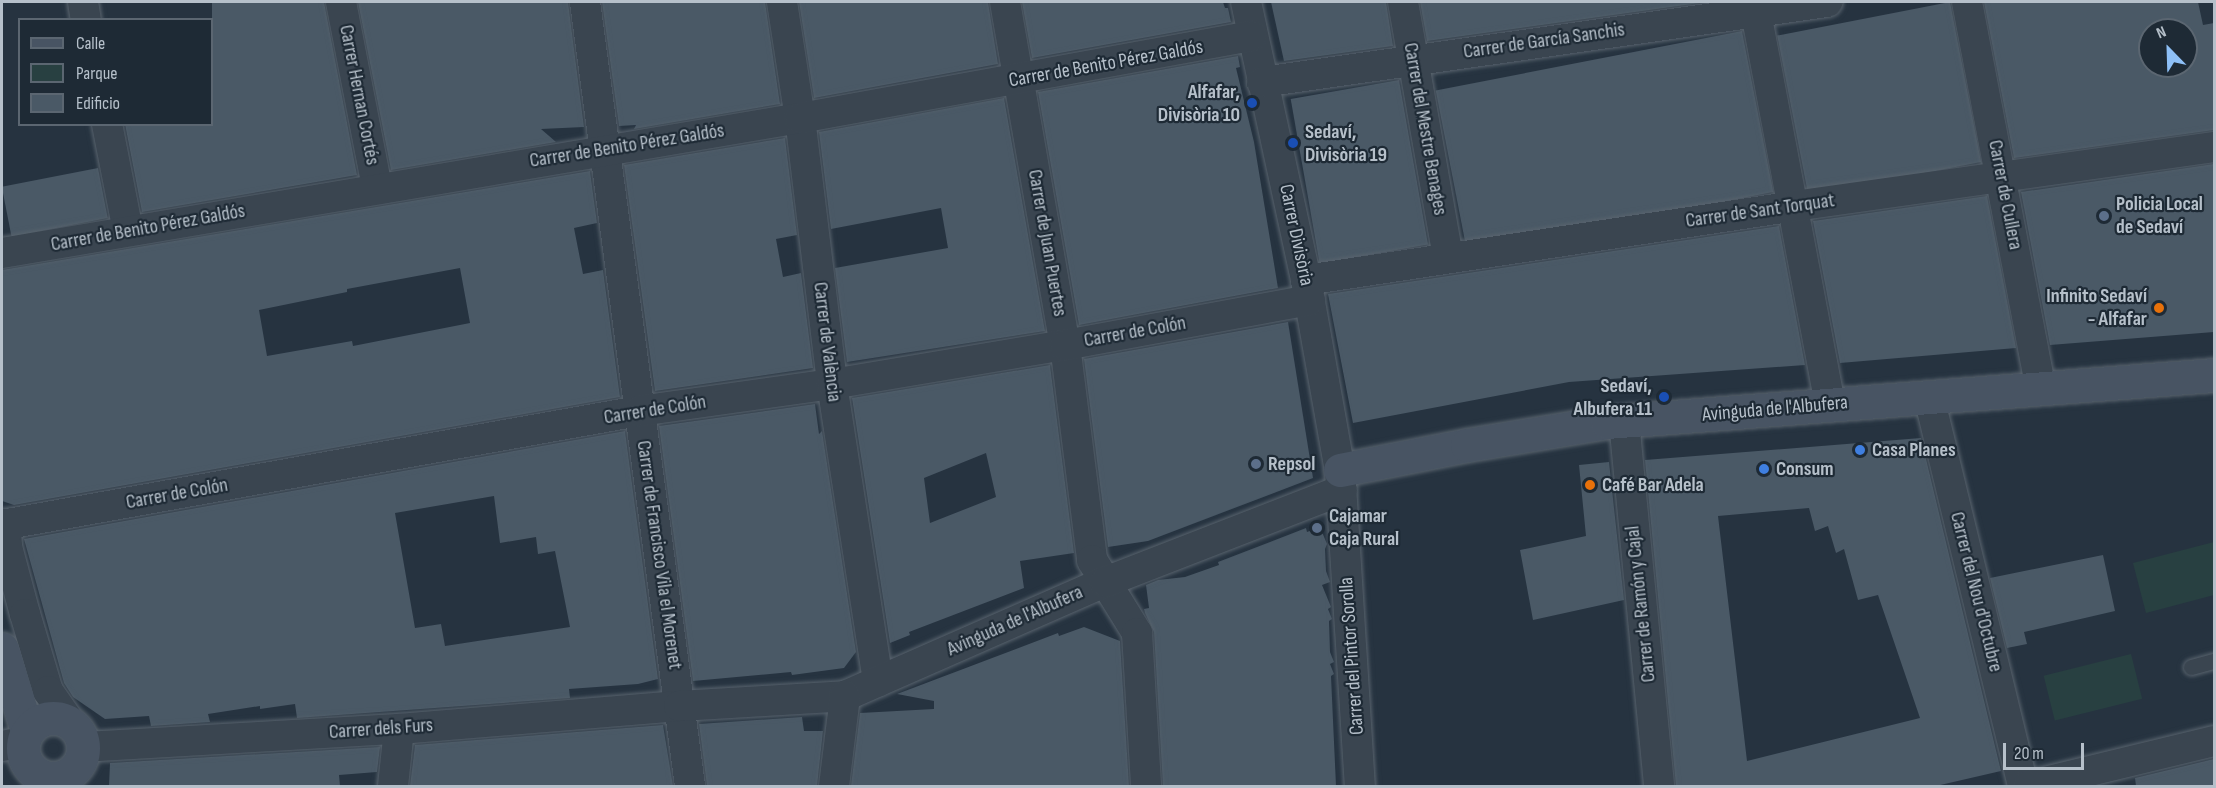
<!DOCTYPE html>
<html>
<head>
<meta charset="utf-8">
<style>
	body { margin:0 }
	#map { position:relative; width:2216px; height:788px; overflow:hidden; background:#263340; font-family:"Sofia Sans Condensed",sans-serif }
	div>[style] { position:absolute }
	[style*='--x'] { left:calc(var(--x)*1px); top:calc(var(--y)*1px); width:calc(var(--w)*1px); rotate:calc(var(--a)*1deg) }
	.green>* { inset:0; background:#284041; transform-origin:0 0 }
	.building>* { inset:0; background:#4a5966; transform-origin:0 0 }
	.roads { filter:drop-shadow(0 0 2px #58636d) drop-shadow(0 0 2px #58636d) }
	.lane>* { height:15px; margin:-7.5px; padding:0 7.5px; transform-origin:7.5px; border-radius:7.5px; background:#3a4550 }
	.street>* { height:30px; margin:-15px; padding:0 15px; transform-origin:15px; border-radius:15px; background:#3a4550 }
	.secondary>* { height:33px; margin:-16.5px; padding:0 16.5px; transform-origin:16.5px; border-radius:16.5px; background:#485463 }
	.secondary>.ring { margin:-16.5px; padding:0; box-sizing:content-box; background:none; border:33px solid #485463; border-radius:50% }
	.dots>* { width:16px; height:16px; translate:-50% -50%; box-sizing:border-box; border:3px solid #1e2a35; border-radius:50% }
	span { translate:-50% -50%; white-space:nowrap; text-align:center; line-height:1.15; -webkit-text-stroke:4.5px #1e2a35; paint-order:stroke }
	.street-label { font-size:20px; color:#b6c0ca }
	.poi-label { font-size:20px; color:#b6c0ca; font-weight:700 }
	.right { translate:-100% -50%; text-align:right }
	.left { translate:0 -50%; text-align:left }
	.frame { position:absolute; inset:0; border:3px solid #b6c0ca; pointer-events:none }
	.legend { position:absolute; left:18px; top:18px; width:195px; height:108px; box-sizing:border-box; background:#1e2a35; border:2px solid #5b6671; margin:0; padding:8px 10px; list-style:none; font-size:18px; color:#b6c0ca }
	.legend li { display:flex; align-items:center; gap:12px; height:30px }
	.legend b { width:30px; border:2px solid #5b6671 }
	.north { position:absolute; left:2138px; top:18px; width:60px; height:60px; box-sizing:border-box; background:#1e2a35; border:2px solid #5b6671; border-radius:50%; rotate:337deg; font-size:16px; font-weight:700; line-height:24px; text-align:center; color:#b6c0ca }
	.north::after { content:''; display:block; margin:auto; width:21px; height:27px; background:#8ec0f7; clip-path:polygon(50% 0,100% 100%,50% 72%,0 100%) }
	.scale { position:absolute; left:2003px; top:743px; width:81px; height:27px; box-sizing:border-box; border:3px solid #b6c0ca; border-top:0; padding-left:8px; font-size:18px; line-height:21px; white-space:nowrap; color:#b6c0ca; -webkit-text-stroke:4px #1e2a35; paint-order:stroke }
</style>
</head>
<body>
<div id="map">
	<div class="green">
		<i style="clip-path:polygon(2214px 542px,2214px 595px,2146px 613px,2133px 563px)"></i>
		<i style="left:2131px;top:654px;width:46px;height:90px;rotate:76deg"></i>
	</div>
	<div class="building">
		<i style="clip-path:polygon(212px 2px,324px 2px,357px 175px,142px 212px,125px 124px,212px 124px)"></i>
		<i style="clip-path:polygon(358px 2px,568px 2px,584px 127px,541px 129px,556px 142px,391px 170px)"></i>
		<i style="clip-path:polygon(602px 2px,765px 2px,780px 104px,634px 129px,636px 125px,619px 126px)"></i>
		<i style="clip-path:polygon(799px 2px,988px 2px,998px 64px,814px 98px)"></i>
		<i style="clip-path:polygon(1022px 2px,1223px 2px,1225px 8px,1228px 8px,1231px 22px,1032px 58px)"></i>
		<i style="clip-path:polygon(1271px 2px,1386px 2px,1393px 46px,1284px 61px)"></i>
		<i style="clip-path:polygon(1420px 2px,1707px 2px,1427px 41px)"></i>
		<i style="left:1950px;top:2px;width:163px;height:176px;rotate:79deg"></i>
		<i style="clip-path:polygon(evenodd,1984px 2px,2198px 2px,2203px 25px,2214px 23px,2214px 130px,2014px 158px,1984px 2px,2150px 30px,2186px 30px,2186px 66px,2150px 66px,2150px 30px)"></i>
		<i style="left:1742px;top:31px;width:164px;height:312px;rotate:79deg"></i>
		<i style="clip-path:polygon(1238px 56px,1240px 67px,1236px 68px,1254px 142px,1278px 288px,1079px 325px,1038px 92px)"></i>
		<i style="left:1399px;top:80px;width:167px;height:110px;rotate:80deg"></i>
		<i style="clip-path:polygon(1004px 98px,1045px 331px,847px 362px,835px 268px,948px 248px,941px 208px,831px 229px,819px 132px)"></i>
		<i style="clip-path:polygon(785px 138px,797px 235px,776px 239px,783px 277px,801px 273px,813px 368px,655px 391px,624px 165px)"></i>
		<i style="clip-path:polygon(2214px 164px,2214px 332px,2050px 345px,2021px 192px)"></i>
		<i style="left:98px;top:168px;width:51px;height:98px;rotate:79deg"></i>
		<i style="clip-path:polygon(evenodd,590px 171px,597px 223px,574px 228px,583px 274px,603px 270px,620px 397px,14px 505px,2px 501px,2px 270px,590px 171px,460px 268px,470px 323px,353px 346px,352px 341px,267px 356px,259px 310px,347px 292px,347px 289px,460px 268px)"></i>
		<i style="clip-path:polygon(1987px 196px,2016px 348px,1840px 363px,1813px 221px)"></i>
		<i style="clip-path:polygon(1779px 226px,1805px 365px,1569px 382px,1353px 423px,1328px 294px)"></i>
		<i style="clip-path:polygon(1288px 322px,1313px 478px,1148px 541px,1108px 547px,1084px 359px)"></i>
		<i style="clip-path:polygon(evenodd,1050px 365px,1074px 553px,1020px 561px,1024px 588px,909px 632px,910px 635px,890px 643px,852px 398px,1050px 365px,986px 453px,996px 497px,930px 523px,924px 478px,986px 453px)"></i>
		<i style="clip-path:polygon(815px 404px,819px 434px,822px 431px,856px 652px,844px 668px,792px 675px,791px 672px,693px 681px,659px 426px)"></i>
		<i style="clip-path:polygon(evenodd,625px 431px,658px 679px,638px 684px,569px 689px,570px 698px,297px 718px,295px 704px,260px 709px,260px 706px,208px 714px,210px 722px,151px 726px,149px 716px,105px 719px,73px 697px,64px 683px,24px 539px,625px 431px,494px 496px,500px 543px,536px 537px,538px 554px,555px 551px,570px 627px,445px 646px,441px 624px,415px 628px,395px 513px,494px 496px)"></i>
		<i style="clip-path:polygon(evenodd,1921px 438px,2001px 771px,1936px 786px,1676px 786px,1645px 460px,1921px 438px,1809px 508px,1815px 531px,1828px 526px,1836px 553px,1844px 549px,1858px 600px,1878px 595px,1920px 718px,1747px 761px,1718px 516px,1809px 508px)"></i>
		<i style="clip-path:polygon(1609px 462px,1624px 600px,1533px 620px,1520px 550px,1586px 536px,1579px 465px)"></i>
		<i style="clip-path:polygon(1320px 527px,1327px 544px,1325px 549px,1326px 571px,1330px 582px,1322px 585px,1331px 607px,1328px 609px,1332px 619px,1329px 621px,1330px 652px,1334px 662px,1330px 664px,1334px 674px,1331px 676px,1336px 786px,1163px 786px,1154px 632px,1145px 613px,1144px 609px,1149px 608px,1146px 585px,1158px 580px,1185px 577px,1219px 565px,1218px 562px,1306px 528px,1307px 532px)"></i>
		<i style="clip-path:polygon(2103px 555px,2115px 611px,2024px 632px,2027px 644px,2007px 648px,1990px 578px)"></i>
		<i style="clip-path:polygon(1084px 627px,1120px 641px,1129px 786px,851px 786px,860px 713px,934px 709px,934px 701px,897px 694px,1058px 633px,1059px 636px)"></i>
		<i style="clip-path:polygon(802px 717px,804px 731px,823px 731px,817px 786px,707px 786px,699px 724px)"></i>
		<i style="clip-path:polygon(663px 725px,673px 786px,410px 786px,415px 745px)"></i>
		<i style="clip-path:polygon(380px 747px,377px 772px,339px 775px,340px 786px,109px 786px,110px 763px)"></i>
		<i style="clip-path:polygon(2214px 759px,2214px 786px,2136px 786px,2135px 778px)"></i>
	</div>
	<div class="roads">
		<div class="lane">
			<i style="--x:2191;--y:667;--w:24;--a:-15"></i>
		</div>
		<div class="street">
			<i style="--x:83;--y:2;--w:18;--a:81"></i>
			<i style="--x:341;--y:2;--w:189;--a:79"></i>
			<i style="--x:585;--y:2;--w:791;--a:82.37"></i>
			<i style="--x:782;--y:2;--w:117;--a:81.2"></i>
			<i style="--x:800;--y:118;--w:268;--a:83.1"></i>
			<i style="--x:832;--y:384;--w:301;--a:81.2"></i>
			<i style="--x:1005;--y:2;--w:348;--a:80.1"></i>
			<i style="--x:1065;--y:345;--w:217;--a:82.8"></i>
			<i style="--x:1092;--y:560;--w:86;--a:58.3"></i>
			<i style="--x:1137;--y:633;--w:153;--a:86.6"></i>
			<i style="--x:1246;--y:2;--w:284;--a:77.8"></i>
			<i style="--x:1306;--y:280;--w:193;--a:79.9"></i>
			<i style="--x:1340;--y:470;--w:317;--a:86.4"></i>
			<i style="--x:1403;--y:2;--w:258;--a:80"></i>
			<i style="--x:1754;--y:2;--w:409;--a:79.3"></i>
			<i style="--x:1967;--y:2;--w:394;--a:79.2"></i>
			<i style="--x:1262;--y:82;--w:571;--a:-8.06"></i>
			<i style="--x:107;--y:124;--w:109;--a:78.9"></i>
			<i style="--x:2;--y:253;--w:809;--a:-9.6"></i>
			<i style="--x:800;--y:118;--w:459;--a:-10.3"></i>
			<i style="--x:1306;--y:280;--w:494;--a:-8.6"></i>
			<i style="--x:1794;--y:206;--w:424;--a:-8"></i>
			<i style="--x:1929;--y:397;--w:400;--a:76.4"></i>
			<i style="--x:1624;--y:421;--w:367;--a:84.5"></i>
			<i style="--x:13;--y:523;--w:11;--a:131"></i>
			<i style="--x:6;--y:531;--w:16;--a:86"></i>
			<i style="--x:7;--y:547;--w:69;--a:75"></i>
			<i style="--x:25;--y:614;--w:80;--a:73.4"></i>
			<i style="--x:48;--y:691;--w:40;--a:55.1"></i>
			<i style="--x:2;--y:525;--w:647;--a:-10.15"></i>
			<i style="--x:639;--y:411;--w:195;--a:-8"></i>
			<i style="--x:832;--y:384;--w:236;--a:-9.5"></i>
			<i style="--x:1065;--y:345;--w:249;--a:-10.4"></i>
			<i style="--x:2;--y:746;--w:21;--a:-11"></i>
			<i style="--x:83;--y:747;--w:317;--a:-3.3"></i>
			<i style="--x:399;--y:729;--w:281;--a:-4.7"></i>
			<i style="--x:679;--y:706;--w:166;--a:-3.4"></i>
			<i style="--x:845;--y:696;--w:284;--a:-23.7"></i>
			<i style="--x:1105;--y:582;--w:254;--a:-21.2"></i>
			<i style="--x:393;--y:786;--w:57;--a:-84"></i>
			<i style="--x:834;--y:786;--w:91;--a:-83"></i>
			<i style="--x:2028;--y:786;--w:191;--a:-13.6"></i>
		</div>
		<div class="secondary">
			<i style="--x:1340;--y:470;--w:129;--a:-11.1"></i>
			<i style="--x:1467;--y:445;--w:142;--a:-9.3"></i>
			<i style="--x:1607;--y:422;--w:609;--a:-4.43"></i>
			<i style="--x:2;--y:649;--w:86;--a:73"></i>
			<i class="ring" style="left:23px;top:718px;width:27px;height:27px"></i>
		</div>
	</div>
	<div class="dots">
		<i style="left:1252px;top:103px;background:#1a4fb4"></i>
		<i style="left:1293px;top:143px;background:#1a4fb4"></i>
		<i style="left:2104px;top:216px;background:#5c6f8a"></i>
		<i style="left:2159px;top:308px;background:#e8710a"></i>
		<i style="left:1664px;top:397px;background:#1a4fb4"></i>
		<i style="left:1860px;top:450px;background:#3f7fe0"></i>
		<i style="left:1256px;top:464px;background:#5c6f8a"></i>
		<i style="left:1764px;top:469px;background:#3f7fe0"></i>
		<i style="left:1590px;top:485px;background:#e8710a"></i>
		<i style="left:1317px;top:528px;background:#5c6f8a"></i>
	</div>
	<div class="street-label">
		<span style="left:1544px;top:41px;rotate:-8deg">Carrer de García Sanchis</span>
		<span style="left:1106px;top:64px;rotate:-10deg">Carrer de Benito Pérez Galdós</span>
		<span style="left:359px;top:95px;rotate:79deg">Carrer Hernan Cortés</span>
		<span style="left:1425px;top:129px;rotate:80deg">Carrer del Mestre Benages</span>
		<span style="left:627px;top:146px;rotate:-9deg">Carrer de Benito Pérez Galdós</span>
		<span style="left:2005px;top:195px;rotate:79deg">Carrer de Cullera</span>
		<span style="left:1760px;top:211px;rotate:-8deg">Carrer de Sant Torquat</span>
		<span style="left:148px;top:228px;rotate:-10deg">Carrer de Benito Pérez Galdós</span>
		<span style="left:1296px;top:235px;rotate:78deg">Carrer Divisòria</span>
		<span style="left:1047px;top:243px;rotate:80deg">Carrer de Juan Puertes</span>
		<span style="left:1135px;top:332px;rotate:-10deg">Carrer de Colón</span>
		<span style="left:827px;top:342px;rotate:83deg">Carrer de València</span>
		<span style="left:1775px;top:409px;rotate:-5deg">Avinguda de l'Albufera</span>
		<span style="left:655px;top:410px;rotate:-9deg">Carrer de Colón</span>
		<span style="left:177px;top:494px;rotate:-10deg">Carrer de Colón</span>
		<span style="left:659px;top:555px;rotate:82deg">Carrer de Francisco Vila el Morenet</span>
		<span style="left:1976px;top:592px;rotate:76deg">Carrer del Nou d'Octubre</span>
		<span style="left:1641px;top:604px;rotate:-96deg">Carrer de Ramón y Cajal</span>
		<span style="left:1015px;top:621px;rotate:-24deg">Avinguda de l'Albufera</span>
		<span style="left:1352px;top:656px;rotate:-94deg">Carrer del Pintor Sorolla</span>
		<span style="left:381px;top:729px;rotate:-4deg">Carrer dels Furs</span>
	</div>
	<div class="poi-label">
		<span class="right" style="left:1240px;top:104px">Alfafar,<br>Divisòria 10</span>
		<span class="left" style="left:1305px;top:144px">Sedaví,<br>Divisòria 19</span>
		<span class="left" style="left:2116px;top:216px">Policia Local<br>de Sedaví</span>
		<span class="right" style="left:2147px;top:308px">Infinito Sedaví<br>- Alfafar</span>
		<span class="right" style="left:1652px;top:398px">Sedaví,<br>Albufera 11</span>
		<span class="left" style="left:1872px;top:450px">Casa Planes</span>
		<span class="left" style="left:1268px;top:464px">Repsol</span>
		<span class="left" style="left:1776px;top:469px">Consum</span>
		<span class="left" style="left:1602px;top:485px">Café Bar Adela</span>
		<span class="left" style="left:1329px;top:528px">Cajamar<br>Caja Rural</span>
	</div>
	<div class="frame"></div>
	<ul class="legend">
	<li><b style="height:8px;background:#485463"></b>Calle</li>
	<li><b style="height:16px;background:#284041"></b>Parque</li>
	<li><b style="height:16px;background:#4a5966"></b>Edificio</li>
	</ul>
	<div class="north">N</div>
	<div class="scale">20 m</div>
</div>
</body>
</html>
